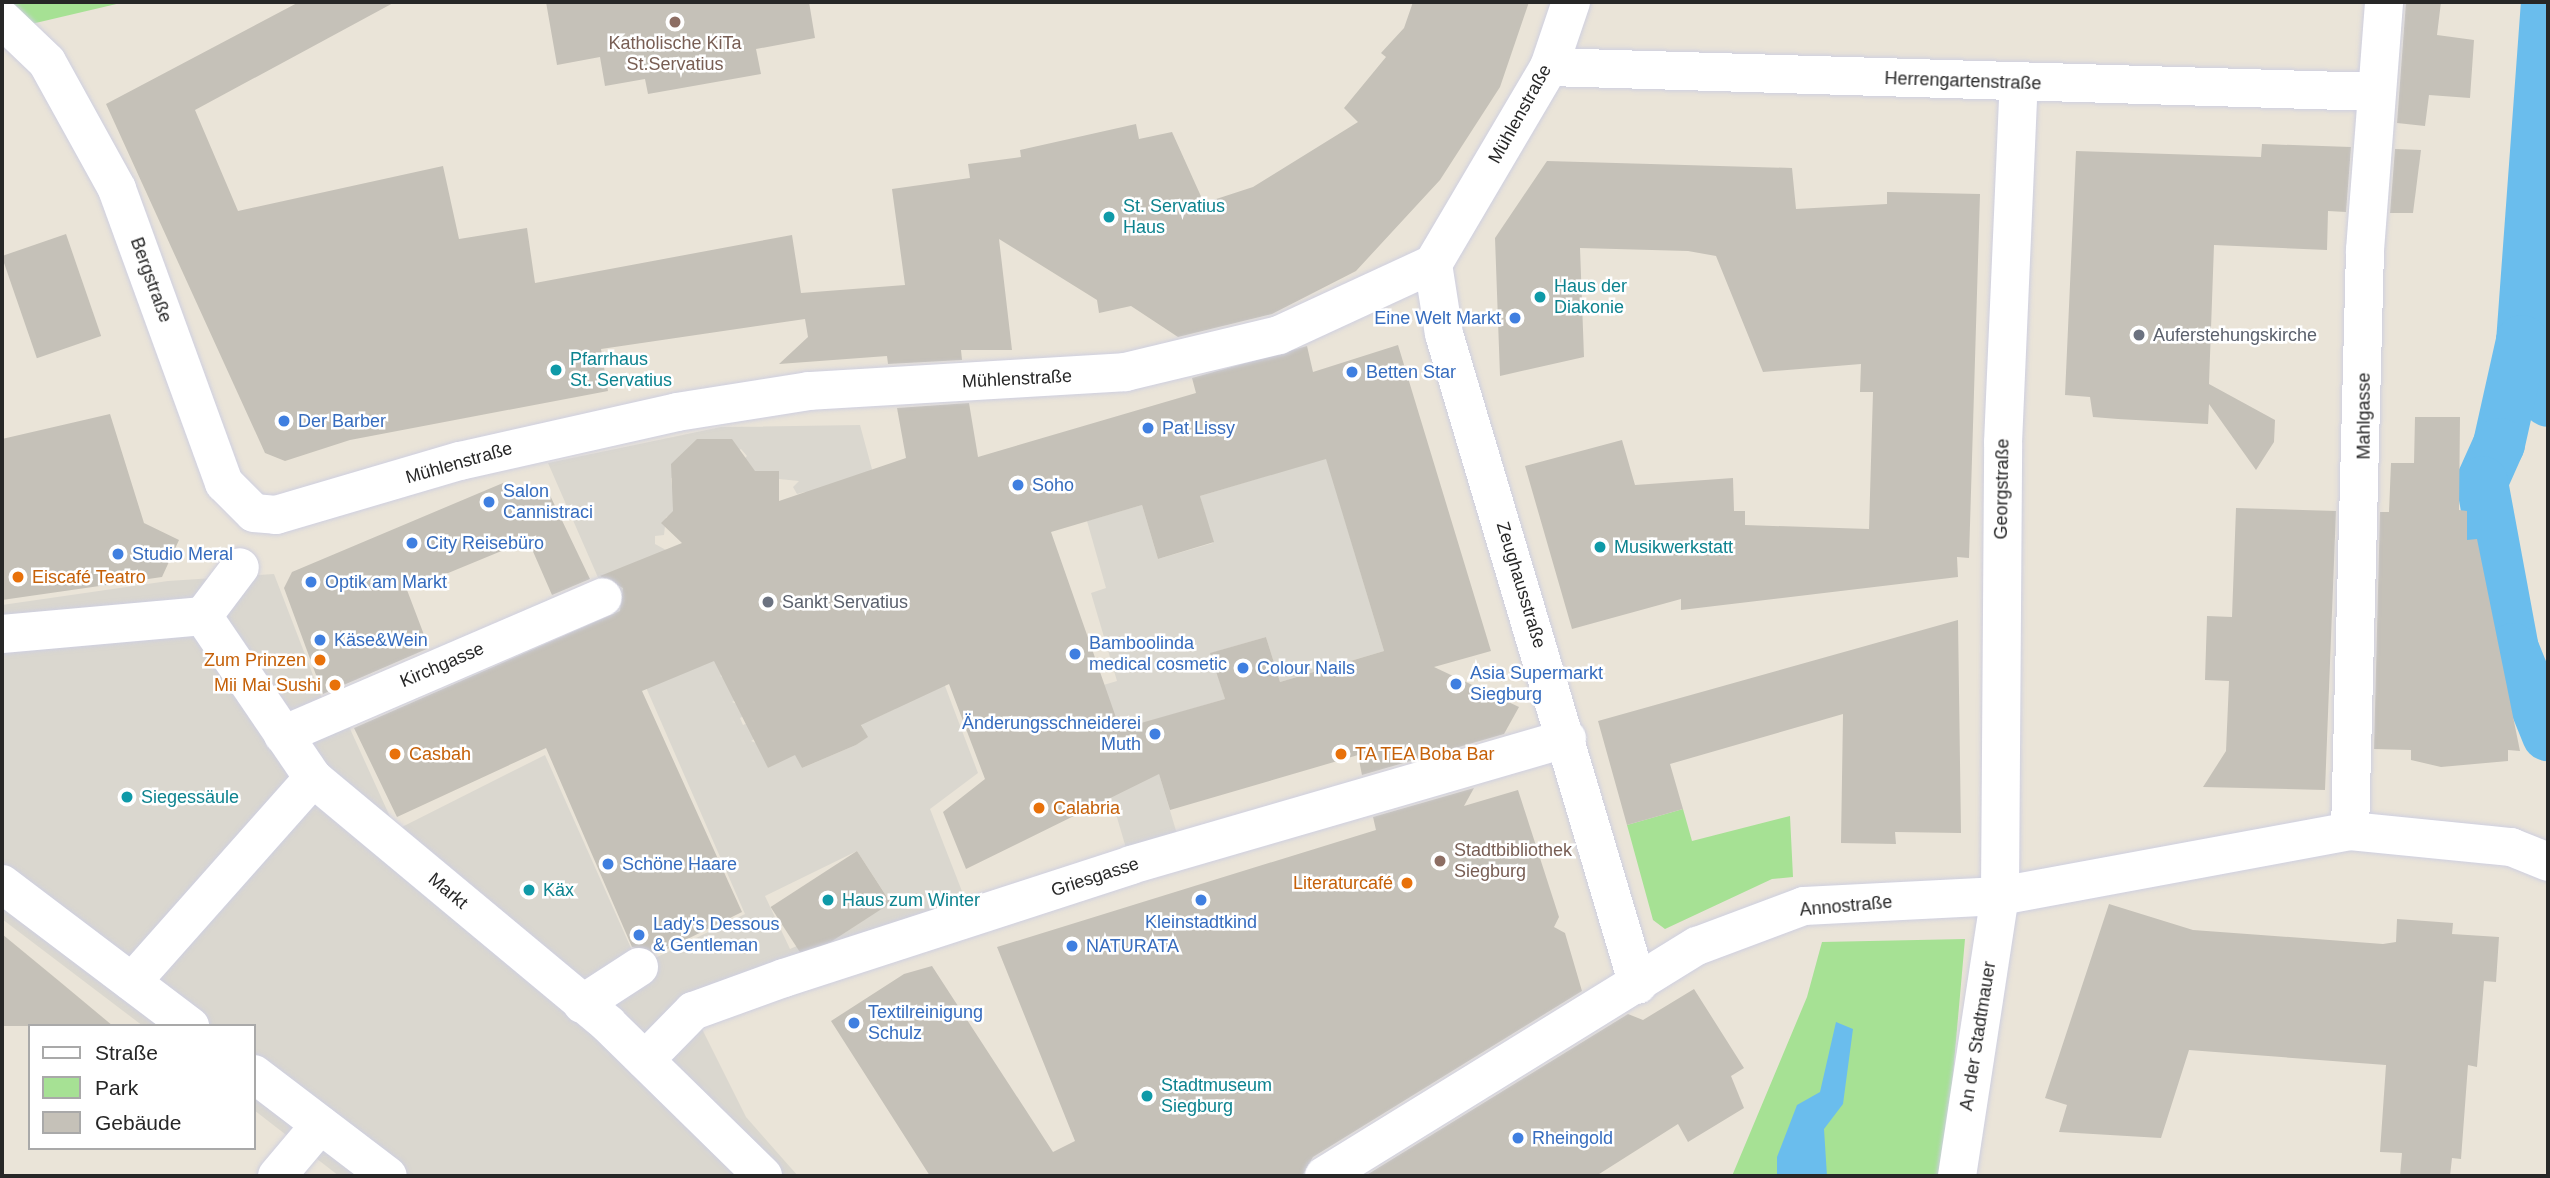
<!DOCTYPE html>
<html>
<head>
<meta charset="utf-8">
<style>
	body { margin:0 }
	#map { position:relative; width:2550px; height:1178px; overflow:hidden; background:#eae4d8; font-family:Arial,sans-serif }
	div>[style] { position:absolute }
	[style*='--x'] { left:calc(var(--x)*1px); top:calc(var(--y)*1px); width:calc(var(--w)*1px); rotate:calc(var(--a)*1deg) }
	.green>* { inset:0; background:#a6e194 }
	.plaza>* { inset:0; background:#dad7cf }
	.water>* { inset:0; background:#6abded }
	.canal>* { height:52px; margin:-26px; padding:0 26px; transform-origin:26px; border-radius:26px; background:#6abded }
	.building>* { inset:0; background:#c5c1b8; transform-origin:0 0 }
	.roads { filter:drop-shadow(0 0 2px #cecfe0) drop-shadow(0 0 2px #cecfe0) }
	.minor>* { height:38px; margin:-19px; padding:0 19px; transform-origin:19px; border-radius:19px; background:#fff }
	.dots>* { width:19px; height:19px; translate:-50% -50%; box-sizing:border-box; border:4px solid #fff; border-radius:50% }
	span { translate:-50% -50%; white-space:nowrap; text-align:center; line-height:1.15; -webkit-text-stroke:5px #fff; paint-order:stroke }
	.education-label { font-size:18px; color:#785e54 }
	.left { translate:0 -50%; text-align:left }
	.street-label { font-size:18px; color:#272727 }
	.culture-label { font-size:18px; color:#0d838f }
	.shop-label { font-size:18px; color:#366cbe }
	.right { translate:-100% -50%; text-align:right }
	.worship-label { font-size:18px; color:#5b616d }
	.food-label { font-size:18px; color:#c56008 }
	.frame { position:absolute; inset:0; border:4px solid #272727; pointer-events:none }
	.legend { position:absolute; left:28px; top:1024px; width:228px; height:126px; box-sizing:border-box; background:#fff; border:2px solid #a9a9a9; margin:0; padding:9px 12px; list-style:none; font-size:21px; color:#272727 }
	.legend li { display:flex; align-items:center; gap:14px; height:35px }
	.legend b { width:35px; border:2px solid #a9a9a9 }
</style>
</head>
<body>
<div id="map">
	<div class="green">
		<i style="clip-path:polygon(2px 2px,125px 2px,27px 25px)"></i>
		<i style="clip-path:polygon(1683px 809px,1692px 841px,1790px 816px,1793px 877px,1772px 879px,1665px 929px,1653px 920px,1627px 825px)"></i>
		<i style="clip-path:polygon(1965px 939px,1944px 1176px,1732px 1176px,1807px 997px,1822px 942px)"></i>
	</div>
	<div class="plaza">
		<i style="clip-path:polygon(evenodd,860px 425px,895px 554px,978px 773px,930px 809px,972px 917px,693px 1011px,746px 1117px,798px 1176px,339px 1176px,254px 1110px,254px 1026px,143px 1026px,2px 919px,2px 605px,168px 581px,274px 574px,328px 714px,346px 720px,396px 830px,545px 755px,639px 966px,745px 914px,548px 463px,721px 427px,860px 425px,708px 439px,734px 453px,741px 449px,747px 456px,743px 460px,764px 482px,779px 471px,779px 479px,799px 481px,793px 487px,797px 494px,805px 492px,895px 709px,861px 724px,867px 737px,856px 745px,802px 768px,795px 754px,768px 768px,759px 744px,751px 741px,756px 738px,750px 722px,743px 725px,740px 718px,746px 715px,742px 706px,732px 702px,738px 699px,730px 680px,720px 676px,726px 673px,718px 656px,688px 671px,666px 550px,655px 544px,655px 536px,664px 535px,666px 517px,681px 513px,680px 488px,672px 487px,671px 478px,680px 477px,708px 439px,860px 425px,857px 851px,891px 903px,790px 949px,765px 896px,857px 851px)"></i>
		<i style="clip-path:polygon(1330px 448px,1334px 484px,1384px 651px,1280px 682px,1266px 637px,1211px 653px,1225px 699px,1144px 723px,1182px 851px,1131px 865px,1088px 719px,1090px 689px,1117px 681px,1091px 593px,1106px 588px,1087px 521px,1142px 505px,1158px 559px,1213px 543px,1200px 496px,1303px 465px)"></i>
	</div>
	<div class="water">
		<i style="clip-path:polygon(1836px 1022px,1853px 1029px,1843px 1104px,1824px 1129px,1827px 1176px,1777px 1176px,1777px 1157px,1797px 1105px,1820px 1092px)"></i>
	</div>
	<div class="canal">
		<i style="--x:2547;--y:2;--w:340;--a:94.2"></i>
		<i style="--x:2522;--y:341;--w:65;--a:66.6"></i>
		<i style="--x:2522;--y:341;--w:106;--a:102.6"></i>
		<i style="--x:2499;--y:444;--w:42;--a:114.1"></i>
		<i style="--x:2482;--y:482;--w:170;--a:79.5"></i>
		<i style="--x:2513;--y:649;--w:93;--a:67.9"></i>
	</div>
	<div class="building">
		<i style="clip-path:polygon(299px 2px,395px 2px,195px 110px,238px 211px,443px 166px,459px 239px,527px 228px,535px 283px,792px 235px,801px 293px,905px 285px,892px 189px,970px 178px,968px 164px,1021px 157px,1020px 150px,1136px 124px,1139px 139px,1172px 132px,1204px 203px,1253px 187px,1358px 122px,1344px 108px,1386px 57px,1381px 53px,1404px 28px,1413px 2px,1529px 2px,1500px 87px,1440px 180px,1356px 271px,1272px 314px,1178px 337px,1131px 306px,1099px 313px,1097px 300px,999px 239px,1012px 350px,961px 350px,962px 360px,888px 364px,887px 356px,779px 364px,808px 337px,805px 319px,601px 349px,608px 391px,350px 440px,285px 461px,265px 453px,106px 104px)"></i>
		<i style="clip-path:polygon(546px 2px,809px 2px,815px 38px,756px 49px,761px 74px,648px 94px,645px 79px,605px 86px,600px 57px,557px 65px)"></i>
		<i style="clip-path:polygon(2406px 2px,2441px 2px,2437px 35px,2474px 40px,2470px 98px,2429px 95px,2425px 126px,2397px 123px)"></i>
		<i style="clip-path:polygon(2262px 144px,2351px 147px,2346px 212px,2328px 211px,2327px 250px,2214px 245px,2209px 384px,2275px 420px,2274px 442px,2256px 470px,2209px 404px,2208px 424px,2118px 419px,2093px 417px,2090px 397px,2065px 395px,2076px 151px,2261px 157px)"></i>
		<i style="clip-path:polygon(2395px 149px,2421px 150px,2413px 213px,2390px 213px)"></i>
		<i style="clip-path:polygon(1547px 161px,1792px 168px,1796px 209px,1887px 204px,1887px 192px,1980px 194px,1969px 558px,1957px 557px,1958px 577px,1681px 610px,1681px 599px,1572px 629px,1525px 466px,1622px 440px,1635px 485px,1733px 478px,1734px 511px,1745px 511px,1745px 525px,1869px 529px,1873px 392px,1860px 392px,1861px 364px,1763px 372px,1716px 256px,1688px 251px,1580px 248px,1584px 357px,1500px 376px,1495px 238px)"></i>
		<i style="left:66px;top:234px;width:108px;height:68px;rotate:71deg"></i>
		<i style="clip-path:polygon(evenodd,1398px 345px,1491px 651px,1434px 667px,1519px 707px,1504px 734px,1362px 775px,1358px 755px,1170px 810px,1159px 774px,966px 869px,943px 812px,985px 779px,949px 684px,861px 725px,868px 737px,856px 745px,802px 768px,795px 755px,768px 768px,714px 661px,642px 691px,742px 912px,657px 954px,632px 947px,546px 748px,397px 817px,354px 728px,620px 611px,623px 588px,600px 576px,682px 543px,661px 523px,673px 511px,671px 464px,697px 439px,732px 439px,755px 471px,779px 471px,779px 501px,906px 458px,897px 408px,969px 403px,978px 457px,1196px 393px,1192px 378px,1307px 346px,1313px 372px,1398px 345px,1326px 459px,1384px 651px,1280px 682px,1266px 637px,1210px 653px,1225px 699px,1120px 729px,1051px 532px,1142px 505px,1158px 559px,1214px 542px,1200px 496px,1326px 459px)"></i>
		<i style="clip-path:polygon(110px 414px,144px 523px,179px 540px,162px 577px,2px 600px,2px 439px)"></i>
		<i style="clip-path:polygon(2415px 417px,2460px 417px,2459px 510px,2467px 511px,2467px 540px,2477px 539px,2520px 751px,2508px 750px,2508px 761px,2441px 767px,2411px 760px,2411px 750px,2374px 749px,2380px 512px,2389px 512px,2391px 463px,2414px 463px)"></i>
		<i style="clip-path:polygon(503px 483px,508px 494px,546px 487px,590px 579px,552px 595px,528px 540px,407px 590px,429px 648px,323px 694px,284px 588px,292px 572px)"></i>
		<i style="clip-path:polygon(2236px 508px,2336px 511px,2325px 790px,2203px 787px,2226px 751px,2229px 681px,2205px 680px,2207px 616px,2232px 617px)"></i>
		<i style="clip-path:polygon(1958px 620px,1961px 833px,1895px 832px,1896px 844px,1841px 843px,1843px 714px,1670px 764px,1683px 809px,1627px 825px,1598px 721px)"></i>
		<i style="clip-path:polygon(1474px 788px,1464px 806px,1518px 790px,1559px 917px,1554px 927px,1565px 933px,1582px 991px,1313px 1157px,1302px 1176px,930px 1176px,831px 1021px,904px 974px,932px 966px,1053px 1152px,1075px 1141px,997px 947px,1376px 830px,1373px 817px)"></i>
		<i style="left:857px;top:851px;width:62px;height:103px;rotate:57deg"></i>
		<i style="clip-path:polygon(2109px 904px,2193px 930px,2383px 944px,2396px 942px,2397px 919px,2453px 923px,2452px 934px,2499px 937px,2496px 982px,2484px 981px,2477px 1067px,2468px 1065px,2461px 1159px,2452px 1158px,2450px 1176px,2400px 1176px,2402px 1153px,2380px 1152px,2386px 1065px,2189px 1050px,2161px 1138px,2059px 1132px,2067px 1105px,2045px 1098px)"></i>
		<i style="clip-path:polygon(2px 934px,59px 981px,113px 1026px,2px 1026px)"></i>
		<i style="clip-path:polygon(1694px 989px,1744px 1068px,1731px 1076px,1744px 1108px,1688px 1142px,1678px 1124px,1596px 1176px,1365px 1176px,1628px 1014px,1643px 1020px)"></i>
	</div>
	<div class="roads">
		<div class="minor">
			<i style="--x:2;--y:19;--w:62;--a:43.7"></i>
			<i style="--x:47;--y:62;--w:145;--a:61.1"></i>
			<i style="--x:117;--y:189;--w:313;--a:70"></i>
			<i style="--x:224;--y:483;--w:42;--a:45"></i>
			<i style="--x:254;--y:513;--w:22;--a:5"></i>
			<i style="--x:276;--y:515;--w:192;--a:-16.4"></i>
			<i style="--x:460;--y:461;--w:222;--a:-12.7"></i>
			<i style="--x:677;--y:412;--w:134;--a:-9"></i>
			<i style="--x:809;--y:391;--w:317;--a:-3.4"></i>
			<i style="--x:1125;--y:372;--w:158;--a:-13.5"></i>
			<i style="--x:1279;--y:335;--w:170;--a:-24.8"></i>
			<i style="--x:1433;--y:264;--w:229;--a:-59.5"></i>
			<i style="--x:1549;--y:67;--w:69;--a:-71.3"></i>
			<i style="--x:1549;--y:67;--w:828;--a:1.73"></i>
			<i style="--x:1433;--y:264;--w:71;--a:81.1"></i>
			<i style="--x:1444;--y:334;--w:679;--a:73.41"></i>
			<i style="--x:203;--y:616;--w:196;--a:55.8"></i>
			<i style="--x:313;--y:778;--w:384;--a:39.8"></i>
			<i style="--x:608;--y:1024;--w:217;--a:44.4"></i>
			<i style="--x:2;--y:634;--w:202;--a:-5.1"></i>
			<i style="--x:203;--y:616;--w:61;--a:-52.9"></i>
			<i style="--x:283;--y:735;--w:348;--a:-23.3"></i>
			<i style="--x:2350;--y:831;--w:581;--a:-88.52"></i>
			<i style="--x:2365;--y:250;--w:249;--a:-85.6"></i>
			<i style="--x:2;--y:884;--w:236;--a:37.1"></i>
			<i style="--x:132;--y:982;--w:273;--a:-48.4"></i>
			<i style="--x:582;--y:1004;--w:68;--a:-33"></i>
			<i style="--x:645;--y:1060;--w:69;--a:-45.6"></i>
			<i style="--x:693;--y:1011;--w:97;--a:-19.9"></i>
			<i style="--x:784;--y:978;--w:365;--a:-18"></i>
			<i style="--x:1131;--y:865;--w:454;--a:-16.2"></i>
			<i style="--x:254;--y:1074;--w:168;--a:37.3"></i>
			<i style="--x:277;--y:1176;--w:67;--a:-49.9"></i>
			<i style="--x:1324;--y:1176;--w:438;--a:-31.7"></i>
			<i style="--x:1697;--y:946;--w:114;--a:-20.5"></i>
			<i style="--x:1804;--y:906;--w:196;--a:-2.9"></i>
			<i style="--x:2000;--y:896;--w:356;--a:-10.5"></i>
			<i style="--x:2350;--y:831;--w:162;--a:5.7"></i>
			<i style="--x:2511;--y:847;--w:40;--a:22"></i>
			<i style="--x:1957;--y:1176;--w:283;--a:-81.3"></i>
			<i style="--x:2000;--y:896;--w:453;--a:-89.6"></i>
			<i style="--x:2003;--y:443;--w:360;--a:-87.5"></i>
		</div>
	</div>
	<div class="dots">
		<i style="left:675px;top:22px;background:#8d6e63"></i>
		<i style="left:1109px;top:217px;background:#0f9aa8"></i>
		<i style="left:1540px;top:297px;background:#0f9aa8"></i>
		<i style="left:1515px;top:318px;background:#3f7fe0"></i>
		<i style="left:2139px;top:335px;background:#6b7280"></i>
		<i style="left:556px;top:370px;background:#0f9aa8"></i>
		<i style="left:1352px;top:372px;background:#3f7fe0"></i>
		<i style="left:284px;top:421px;background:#3f7fe0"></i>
		<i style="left:1148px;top:428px;background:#3f7fe0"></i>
		<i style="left:1018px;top:485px;background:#3f7fe0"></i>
		<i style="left:489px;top:502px;background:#3f7fe0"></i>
		<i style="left:412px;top:543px;background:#3f7fe0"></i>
		<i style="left:1600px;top:547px;background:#0f9aa8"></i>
		<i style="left:118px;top:554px;background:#3f7fe0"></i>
		<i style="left:18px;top:577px;background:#e8710a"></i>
		<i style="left:311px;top:582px;background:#3f7fe0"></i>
		<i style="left:768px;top:602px;background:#6b7280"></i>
		<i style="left:320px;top:640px;background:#3f7fe0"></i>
		<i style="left:1075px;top:654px;background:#3f7fe0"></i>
		<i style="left:320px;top:660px;background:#e8710a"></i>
		<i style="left:1243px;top:668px;background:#3f7fe0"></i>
		<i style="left:1456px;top:684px;background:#3f7fe0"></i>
		<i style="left:335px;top:685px;background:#e8710a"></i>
		<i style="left:1155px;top:734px;background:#3f7fe0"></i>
		<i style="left:395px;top:754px;background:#e8710a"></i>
		<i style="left:1341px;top:754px;background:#e8710a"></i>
		<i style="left:127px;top:797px;background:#0f9aa8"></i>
		<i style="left:1039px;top:808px;background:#e8710a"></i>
		<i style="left:1440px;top:861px;background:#8d6e63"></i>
		<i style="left:608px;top:864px;background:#3f7fe0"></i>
		<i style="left:1407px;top:883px;background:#e8710a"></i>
		<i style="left:529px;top:890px;background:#0f9aa8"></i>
		<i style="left:828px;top:900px;background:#0f9aa8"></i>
		<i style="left:1201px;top:900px;background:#3f7fe0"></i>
		<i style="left:639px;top:935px;background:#3f7fe0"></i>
		<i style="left:1072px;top:946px;background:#3f7fe0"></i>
		<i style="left:854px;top:1023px;background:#3f7fe0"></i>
		<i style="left:1147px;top:1096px;background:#0f9aa8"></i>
		<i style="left:1518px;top:1138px;background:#3f7fe0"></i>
	</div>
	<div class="education-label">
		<span style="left:675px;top:54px">Katholische KiTa<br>St.Servatius</span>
		<span class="left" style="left:1454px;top:861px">Stadtbibliothek<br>Siegburg</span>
	</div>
	<div class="street-label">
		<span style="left:1963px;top:81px;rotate:2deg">Herrengartenstraße</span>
		<span style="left:1520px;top:114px;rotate:-61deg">Mühlenstraße</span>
		<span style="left:151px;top:280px;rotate:70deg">Bergstraße</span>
		<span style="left:1017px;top:379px;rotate:-3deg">Mühlenstraße</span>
		<span style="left:2364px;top:416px;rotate:-90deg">Mahlgasse</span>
		<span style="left:459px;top:463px;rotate:-16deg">Mühlenstraße</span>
		<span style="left:2002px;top:489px;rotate:-89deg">Georgstraße</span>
		<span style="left:1521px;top:585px;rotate:73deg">Zeughausstraße</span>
		<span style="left:442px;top:665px;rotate:-23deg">Kirchgasse</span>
		<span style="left:1095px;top:877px;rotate:-18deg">Griesgasse</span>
		<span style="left:448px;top:891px;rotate:40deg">Markt</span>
		<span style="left:1846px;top:906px;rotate:-5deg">Annostraße</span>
		<span style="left:1978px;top:1036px;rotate:-81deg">An der Stadtmauer</span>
	</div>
	<div class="culture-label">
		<span class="left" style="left:1123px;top:217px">St. Servatius<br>Haus</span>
		<span class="left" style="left:1554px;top:297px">Haus der<br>Diakonie</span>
		<span class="left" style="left:570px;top:370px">Pfarrhaus<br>St. Servatius</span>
		<span class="left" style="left:1614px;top:547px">Musikwerkstatt</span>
		<span class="left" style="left:141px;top:797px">Siegessäule</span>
		<span class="left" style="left:543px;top:890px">Käx</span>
		<span class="left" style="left:842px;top:900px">Haus zum Winter</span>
		<span class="left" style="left:1161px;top:1096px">Stadtmuseum<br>Siegburg</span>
	</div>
	<div class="shop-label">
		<span class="right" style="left:1501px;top:318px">Eine Welt Markt</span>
		<span class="left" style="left:1366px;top:372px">Betten Star</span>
		<span class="left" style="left:298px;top:421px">Der Barber</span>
		<span class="left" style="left:1162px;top:428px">Pat Lissy</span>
		<span class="left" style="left:1032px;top:485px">Soho</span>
		<span class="left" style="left:503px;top:502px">Salon<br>Cannistraci</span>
		<span class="left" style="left:426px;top:543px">City Reisebüro</span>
		<span class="left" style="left:132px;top:554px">Studio Meral</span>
		<span class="left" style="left:325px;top:582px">Optik am Markt</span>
		<span class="left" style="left:334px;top:640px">Käse&amp;Wein</span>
		<span class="left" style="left:1089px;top:654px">Bamboolinda<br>medical cosmetic</span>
		<span class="left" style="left:1257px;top:668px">Colour Nails</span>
		<span class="left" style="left:1470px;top:684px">Asia Supermarkt<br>Siegburg</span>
		<span class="right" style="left:1141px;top:734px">Änderungsschneiderei<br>Muth</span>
		<span class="left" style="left:622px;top:864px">Schöne Haare</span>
		<span style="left:1201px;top:922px">Kleinstadtkind</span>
		<span class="left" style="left:653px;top:935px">Lady's Dessous<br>&amp; Gentleman</span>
		<span class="left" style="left:1086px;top:946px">NATURATA</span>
		<span class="left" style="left:868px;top:1023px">Textilreinigung<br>Schulz</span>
		<span class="left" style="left:1532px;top:1138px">Rheingold</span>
	</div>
	<div class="worship-label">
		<span class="left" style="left:2153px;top:335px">Auferstehungskirche</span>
		<span class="left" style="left:782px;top:602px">Sankt Servatius</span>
	</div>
	<div class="food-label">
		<span class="left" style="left:32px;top:577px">Eiscafé Teatro</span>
		<span class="right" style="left:306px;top:660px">Zum Prinzen</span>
		<span class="right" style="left:321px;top:685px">Mii Mai Sushi</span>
		<span class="left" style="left:409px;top:754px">Casbah</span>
		<span class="left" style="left:1355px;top:754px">TA TEA Boba Bar</span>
		<span class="left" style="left:1053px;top:808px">Calabria</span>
		<span class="right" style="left:1393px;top:883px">Literaturcafé</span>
	</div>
	<div class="frame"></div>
	<ul class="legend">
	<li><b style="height:9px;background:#fff"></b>Straße</li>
	<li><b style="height:19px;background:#a6e194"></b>Park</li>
	<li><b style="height:19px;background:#c5c1b8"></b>Gebäude</li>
	</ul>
</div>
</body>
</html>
